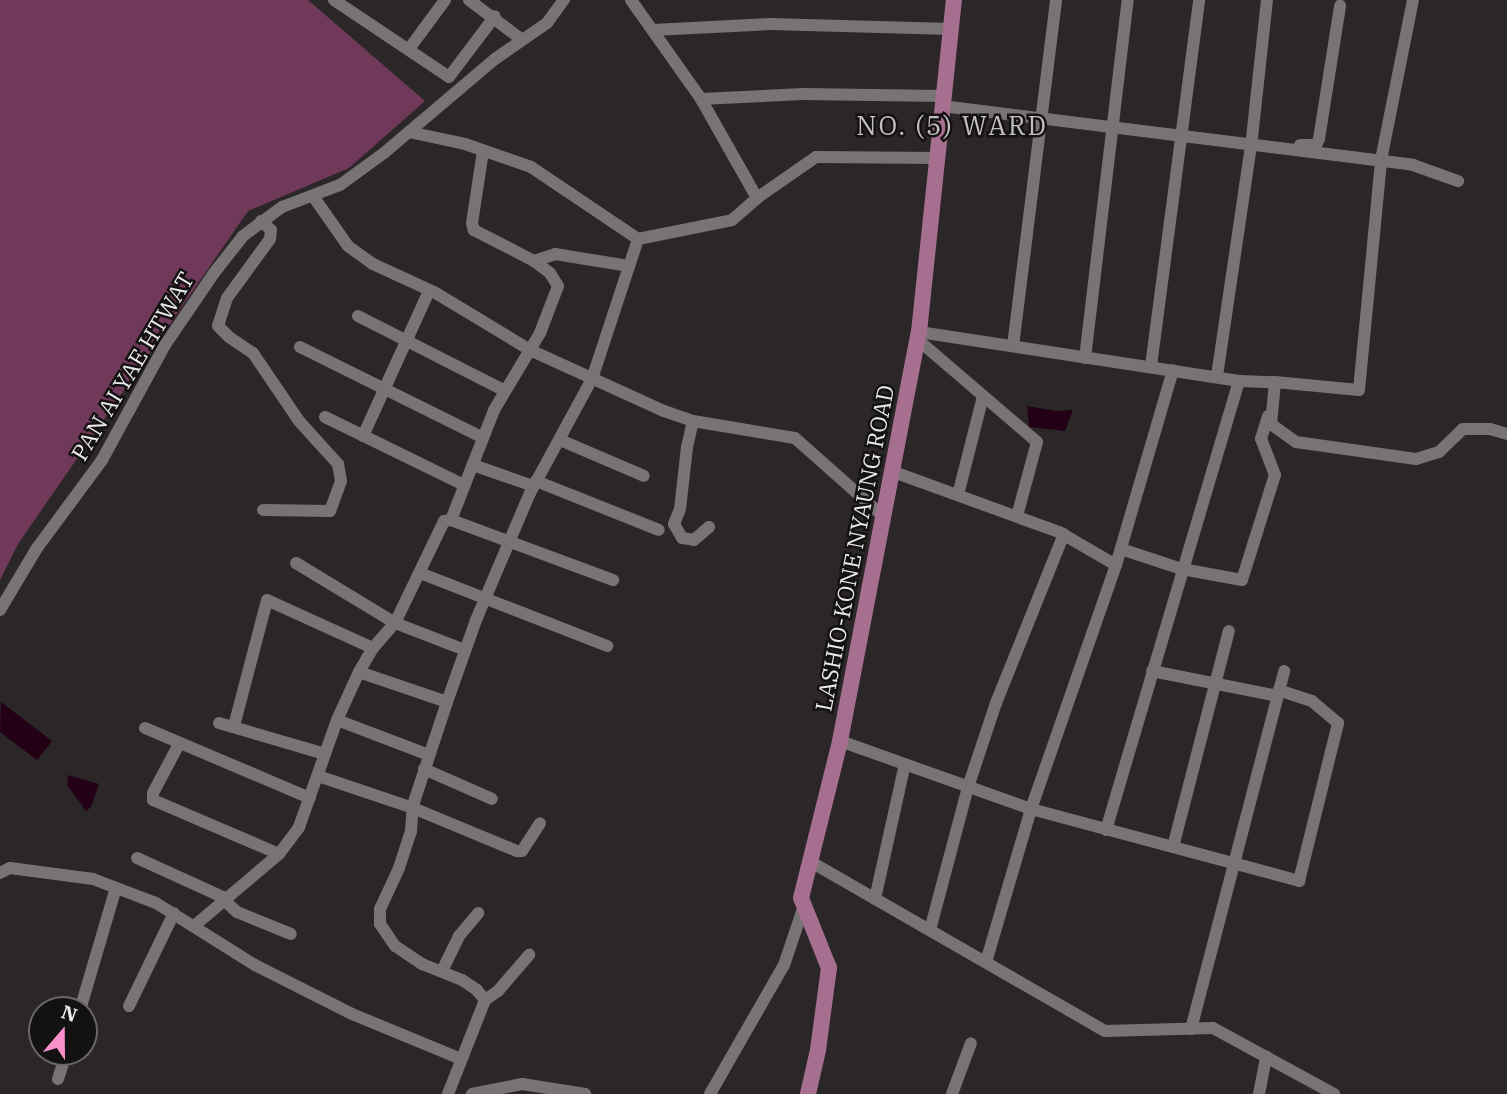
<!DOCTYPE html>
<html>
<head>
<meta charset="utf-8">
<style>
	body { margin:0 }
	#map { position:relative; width:1507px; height:1094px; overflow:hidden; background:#2b2729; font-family:"IBM Plex Serif",serif }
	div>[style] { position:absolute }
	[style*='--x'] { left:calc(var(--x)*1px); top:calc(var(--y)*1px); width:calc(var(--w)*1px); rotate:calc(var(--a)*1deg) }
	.forest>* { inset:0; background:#713959 }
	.water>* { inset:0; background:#230016 }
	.minor>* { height:12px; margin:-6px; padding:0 6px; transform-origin:6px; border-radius:6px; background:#787476 }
	.major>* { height:16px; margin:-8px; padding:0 8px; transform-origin:8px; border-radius:8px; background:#a76f8f }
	span { translate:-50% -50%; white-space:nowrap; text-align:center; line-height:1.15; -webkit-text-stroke:5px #131112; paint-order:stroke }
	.street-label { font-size:23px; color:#ebe9ea }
	.quarter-label { font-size:26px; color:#c2bdc0; letter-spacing:2px }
	.north { position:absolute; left:28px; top:996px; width:70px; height:70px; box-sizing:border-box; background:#131112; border:2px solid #696768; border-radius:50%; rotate:20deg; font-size:19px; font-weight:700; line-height:28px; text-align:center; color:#ebe9ea }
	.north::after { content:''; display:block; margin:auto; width:24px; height:32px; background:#f990ca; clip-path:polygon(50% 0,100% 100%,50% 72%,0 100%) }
</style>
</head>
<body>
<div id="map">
	<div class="forest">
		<i style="clip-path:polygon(0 0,308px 0,425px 101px,349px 168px,248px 211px,18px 544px,0 580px)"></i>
	</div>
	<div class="water">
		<i style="clip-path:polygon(1027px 406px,1056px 411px,1073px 410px,1065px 431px,1029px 427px)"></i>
		<i style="clip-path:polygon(1px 702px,52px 741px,37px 760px,0 732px)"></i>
		<i style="clip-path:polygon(68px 775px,99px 784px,91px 807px,86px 811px,67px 785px)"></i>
	</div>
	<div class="minor">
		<i style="--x:334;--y:0;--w:138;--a:33.8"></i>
		<i style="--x:449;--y:77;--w:76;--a:-53"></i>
		<i style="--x:469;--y:0;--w:65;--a:36.9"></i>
		<i style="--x:631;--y:0;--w:121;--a:54.7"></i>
		<i style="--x:701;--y:99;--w:114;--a:60.5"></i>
		<i style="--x:757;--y:198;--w:72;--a:-34.8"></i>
		<i style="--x:816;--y:157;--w:121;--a:0.5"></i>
		<i style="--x:653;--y:30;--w:117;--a:-2.9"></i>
		<i style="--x:770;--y:24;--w:181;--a:1.6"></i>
		<i style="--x:409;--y:49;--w:61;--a:-53.7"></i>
		<i style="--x:701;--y:99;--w:102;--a:-2.8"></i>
		<i style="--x:803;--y:94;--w:140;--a:0.8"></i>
		<i style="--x:942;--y:106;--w:475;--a:7.1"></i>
		<i style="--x:1413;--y:165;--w:48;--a:19.6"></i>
		<i style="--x:409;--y:132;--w:57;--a:12.1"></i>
		<i style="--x:465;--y:144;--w:70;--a:19.2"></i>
		<i style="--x:531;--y:167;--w:129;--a:33.9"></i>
		<i style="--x:1300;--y:145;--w:16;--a:0"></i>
		<i style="--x:1316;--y:145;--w:7;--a:-63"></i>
		<i style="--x:1319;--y:139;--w:135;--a:-81"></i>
		<i style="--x:313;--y:196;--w:61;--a:55"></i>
		<i style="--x:348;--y:246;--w:31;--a:36"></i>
		<i style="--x:373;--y:264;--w:67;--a:24.7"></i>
		<i style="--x:434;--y:292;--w:112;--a:31.1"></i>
		<i style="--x:530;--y:350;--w:147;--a:24.5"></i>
		<i style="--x:664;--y:411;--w:31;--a:19"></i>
		<i style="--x:693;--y:421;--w:103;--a:9.5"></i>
		<i style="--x:795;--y:438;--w:118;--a:41.6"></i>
		<i style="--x:261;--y:221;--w:13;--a:42"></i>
		<i style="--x:271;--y:230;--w:9;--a:96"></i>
		<i style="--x:270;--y:239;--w:73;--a:126.1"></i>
		<i style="--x:227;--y:298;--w:29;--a:108"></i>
		<i style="--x:218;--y:326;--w:16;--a:45"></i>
		<i style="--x:229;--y:337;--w:29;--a:34"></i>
		<i style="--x:253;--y:353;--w:82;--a:55.9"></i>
		<i style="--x:299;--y:421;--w:58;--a:47.8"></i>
		<i style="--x:338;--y:464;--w:17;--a:80"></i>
		<i style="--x:341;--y:481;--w:32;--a:110"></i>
		<i style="--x:330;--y:511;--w:67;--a:-179.1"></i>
		<i style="--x:534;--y:261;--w:22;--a:-18"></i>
		<i style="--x:555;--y:254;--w:75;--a:9.2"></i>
		<i style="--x:358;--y:316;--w:165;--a:27"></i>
		<i style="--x:919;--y:332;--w:324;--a:8.7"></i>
		<i style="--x:1239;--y:381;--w:36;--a:2"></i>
		<i style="--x:1275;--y:382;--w:42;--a:95.4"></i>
		<i style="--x:1271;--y:424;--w:31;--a:36"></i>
		<i style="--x:1296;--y:442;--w:121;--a:8.1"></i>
		<i style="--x:1416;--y:459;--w:24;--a:-17"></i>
		<i style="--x:1439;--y:452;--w:33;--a:-44"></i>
		<i style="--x:1463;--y:429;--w:27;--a:0"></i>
		<i style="--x:1490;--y:429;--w:18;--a:16"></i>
		<i style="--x:917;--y:339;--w:158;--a:40.6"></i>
		<i style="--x:1037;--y:442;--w:77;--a:105.1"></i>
		<i style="--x:1013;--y:346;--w:349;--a:-82.9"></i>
		<i style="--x:300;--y:347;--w:204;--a:26.4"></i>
		<i style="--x:1085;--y:358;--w:361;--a:-83.2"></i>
		<i style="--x:1151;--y:366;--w:369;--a:-82.5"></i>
		<i style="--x:1217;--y:376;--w:232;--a:-81.6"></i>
		<i style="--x:1251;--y:147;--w:148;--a:-83.8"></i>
		<i style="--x:1275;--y:382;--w:84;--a:5.4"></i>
		<i style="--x:1359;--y:390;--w:231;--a:-84.5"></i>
		<i style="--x:1381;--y:160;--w:163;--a:-78.7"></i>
		<i style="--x:325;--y:417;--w:155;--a:26.1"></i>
		<i style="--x:693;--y:421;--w:27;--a:103"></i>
		<i style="--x:687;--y:447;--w:62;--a:96.4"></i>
		<i style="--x:680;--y:509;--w:16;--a:112"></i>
		<i style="--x:674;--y:524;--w:16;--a:60"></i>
		<i style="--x:682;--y:538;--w:12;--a:9"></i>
		<i style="--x:694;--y:540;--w:20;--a:-41"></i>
		<i style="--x:363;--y:436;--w:159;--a:-65.5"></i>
		<i style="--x:560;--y:440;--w:91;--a:23.2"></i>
		<i style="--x:473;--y:465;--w:64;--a:19.3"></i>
		<i style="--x:891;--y:471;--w:179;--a:20"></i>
		<i style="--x:1059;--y:532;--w:66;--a:30.1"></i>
		<i style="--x:536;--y:481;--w:132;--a:21.7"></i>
		<i style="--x:958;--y:495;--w:102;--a:-75.8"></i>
		<i style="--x:451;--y:520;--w:118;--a:-68.6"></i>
		<i style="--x:494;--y:410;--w:90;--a:-59.1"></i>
		<i style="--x:540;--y:333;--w:50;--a:-69"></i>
		<i style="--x:558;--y:286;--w:15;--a:-122"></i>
		<i style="--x:550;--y:273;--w:20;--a:-143"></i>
		<i style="--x:534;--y:261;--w:68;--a:-152.7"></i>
		<i style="--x:474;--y:230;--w:7;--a:-106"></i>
		<i style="--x:472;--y:223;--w:73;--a:-81.3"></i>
		<i style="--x:1121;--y:549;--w:64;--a:18.2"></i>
		<i style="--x:1182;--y:569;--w:61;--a:10.4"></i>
		<i style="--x:1242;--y:580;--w:110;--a:-72.6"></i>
		<i style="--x:1275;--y:475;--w:39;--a:-111"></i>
		<i style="--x:1261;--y:439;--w:24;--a:-73"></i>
		<i style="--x:296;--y:563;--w:116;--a:31.2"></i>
		<i style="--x:395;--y:623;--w:75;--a:21.1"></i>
		<i style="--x:420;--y:573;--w:201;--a:21.3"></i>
		<i style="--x:0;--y:610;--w:72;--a:-59.2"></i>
		<i style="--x:37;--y:548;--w:109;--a:-53.5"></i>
		<i style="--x:102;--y:460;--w:131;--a:-61.3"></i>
		<i style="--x:165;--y:345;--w:87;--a:-55.8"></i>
		<i style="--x:214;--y:273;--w:47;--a:-51.9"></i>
		<i style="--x:243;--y:236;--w:49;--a:-36.6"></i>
		<i style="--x:282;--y:207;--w:62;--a:-20.8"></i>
		<i style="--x:340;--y:185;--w:54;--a:-36"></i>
		<i style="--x:384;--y:153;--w:145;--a:-40.3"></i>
		<i style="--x:495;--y:59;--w:63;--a:-34.7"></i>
		<i style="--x:547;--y:23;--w:29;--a:-54"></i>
		<i style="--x:1152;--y:671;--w:128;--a:11.2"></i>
		<i style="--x:359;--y:672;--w:93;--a:18.8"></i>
		<i style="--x:337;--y:720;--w:98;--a:20.8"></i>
		<i style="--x:219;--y:723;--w:110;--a:16.3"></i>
		<i style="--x:234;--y:726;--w:130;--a:-75.3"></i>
		<i style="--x:267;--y:600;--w:116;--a:24.4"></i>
		<i style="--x:145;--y:728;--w:179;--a:23"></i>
		<i style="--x:840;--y:741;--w:203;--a:19.6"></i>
		<i style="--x:1031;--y:809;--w:278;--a:15"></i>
		<i style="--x:1299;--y:881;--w:163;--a:-76.1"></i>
		<i style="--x:1338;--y:723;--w:34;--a:-140"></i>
		<i style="--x:1312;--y:701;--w:35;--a:-162"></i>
		<i style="--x:179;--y:744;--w:55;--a:118"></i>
		<i style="--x:153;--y:793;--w:7;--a:90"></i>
		<i style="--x:153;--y:800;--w:137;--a:23.2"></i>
		<i style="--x:279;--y:854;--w:111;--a:139.7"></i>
		<i style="--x:424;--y:769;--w:74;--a:23.8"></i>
		<i style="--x:318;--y:776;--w:100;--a:18.6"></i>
		<i style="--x:413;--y:808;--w:113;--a:22.5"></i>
		<i style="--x:517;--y:851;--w:5;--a:0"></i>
		<i style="--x:522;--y:851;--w:33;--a:-57"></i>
		<i style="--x:1106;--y:830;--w:468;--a:-73.5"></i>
		<i style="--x:1173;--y:847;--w:223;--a:-75.5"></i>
		<i style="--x:279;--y:854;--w:34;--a:-53"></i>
		<i style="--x:299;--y:827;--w:114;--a:-70.4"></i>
		<i style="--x:337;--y:720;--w:53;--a:-65.4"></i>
		<i style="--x:359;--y:672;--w:28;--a:-60"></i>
		<i style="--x:373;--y:648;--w:33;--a:-49"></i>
		<i style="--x:395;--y:623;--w:113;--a:-64.3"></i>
		<i style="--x:444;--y:521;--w:7;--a:-8"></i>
		<i style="--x:451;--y:520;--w:173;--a:20.3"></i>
		<i style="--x:137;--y:858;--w:99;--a:24.5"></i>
		<i style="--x:811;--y:862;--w:339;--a:29.9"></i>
		<i style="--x:1105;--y:1031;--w:108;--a:-1.6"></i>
		<i style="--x:1213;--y:1028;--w:138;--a:28.6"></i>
		<i style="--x:0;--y:873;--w:11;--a:-27"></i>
		<i style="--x:10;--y:868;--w:84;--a:7.5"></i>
		<i style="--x:93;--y:879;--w:67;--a:20.9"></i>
		<i style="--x:156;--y:903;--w:117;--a:32.1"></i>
		<i style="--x:255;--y:965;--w:109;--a:26.8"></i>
		<i style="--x:352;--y:1014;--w:118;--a:22.4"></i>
		<i style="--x:875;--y:899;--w:138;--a:-77.5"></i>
		<i style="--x:225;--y:901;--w:16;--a:43"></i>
		<i style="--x:237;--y:912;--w:58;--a:22.2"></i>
		<i style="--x:930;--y:930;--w:148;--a:-75.1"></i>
		<i style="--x:968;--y:787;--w:89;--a:-71.6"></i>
		<i style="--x:996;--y:703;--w:182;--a:-68.1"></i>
		<i style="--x:986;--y:962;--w:159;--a:-73.6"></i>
		<i style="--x:1031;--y:809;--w:258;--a:-70.8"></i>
		<i style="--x:1116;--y:565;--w:203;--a:-73.7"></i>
		<i style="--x:442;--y:971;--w:39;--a:-64"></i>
		<i style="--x:459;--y:936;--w:30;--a:-50"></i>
		<i style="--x:485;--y:1000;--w:16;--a:-35"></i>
		<i style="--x:498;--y:991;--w:48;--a:-49.3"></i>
		<i style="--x:129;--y:1006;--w:103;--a:-64.2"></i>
		<i style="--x:80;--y:1010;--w:127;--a:-73.6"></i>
		<i style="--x:1191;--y:1029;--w:370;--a:-75.4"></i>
		<i style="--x:58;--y:1079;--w:28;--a:-72"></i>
		<i style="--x:448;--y:1094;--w:101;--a:-68.5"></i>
		<i style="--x:485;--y:1000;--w:13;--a:-129"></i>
		<i style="--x:477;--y:990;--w:18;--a:-146"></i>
		<i style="--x:462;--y:980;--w:43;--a:-158.2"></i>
		<i style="--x:422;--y:964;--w:32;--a:-146"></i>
		<i style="--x:395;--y:946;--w:27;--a:-124"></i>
		<i style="--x:380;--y:924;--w:15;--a:-90"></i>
		<i style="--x:380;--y:909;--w:45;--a:-65.1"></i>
		<i style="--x:399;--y:868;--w:39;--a:-72"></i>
		<i style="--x:411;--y:831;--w:26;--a:-86"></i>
		<i style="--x:413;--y:805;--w:108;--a:-71.7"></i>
		<i style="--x:447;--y:702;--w:87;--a:-70.5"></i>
		<i style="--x:476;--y:620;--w:138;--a:-67"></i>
		<i style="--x:530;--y:493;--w:130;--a:-61.5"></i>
		<i style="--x:592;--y:379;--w:147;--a:-71.8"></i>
		<i style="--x:638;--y:239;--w:96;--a:-11.4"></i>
		<i style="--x:732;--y:220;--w:33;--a:-41"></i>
		<i style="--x:472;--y:1094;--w:51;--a:-11.3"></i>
		<i style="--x:522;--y:1084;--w:64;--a:9"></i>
		<i style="--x:710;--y:1094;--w:149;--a:-60.2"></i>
		<i style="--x:784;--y:965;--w:62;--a:-71.3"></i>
		<i style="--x:952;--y:1094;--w:54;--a:-69.6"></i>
		<i style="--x:1259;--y:1094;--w:38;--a:-79"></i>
	</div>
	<div class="major">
		<i style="--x:808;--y:1094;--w:45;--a:-77.2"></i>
		<i style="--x:818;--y:1050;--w:83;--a:-82.4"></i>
		<i style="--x:829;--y:968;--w:75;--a:-111.8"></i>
		<i style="--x:801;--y:898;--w:162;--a:-76"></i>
		<i style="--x:840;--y:741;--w:417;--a:-79.1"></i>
		<i style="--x:919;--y:332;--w:334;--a:-84"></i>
	</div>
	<div class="street-label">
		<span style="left:132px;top:366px;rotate:-59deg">PAN AI YAE HTWAT</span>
		<span style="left:854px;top:548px;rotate:-79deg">LASHIO-KONE NYAUNG ROAD</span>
	</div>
	<div class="quarter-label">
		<span style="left:952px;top:126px">NO. (5) WARD</span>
	</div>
	<div class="north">N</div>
</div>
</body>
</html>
